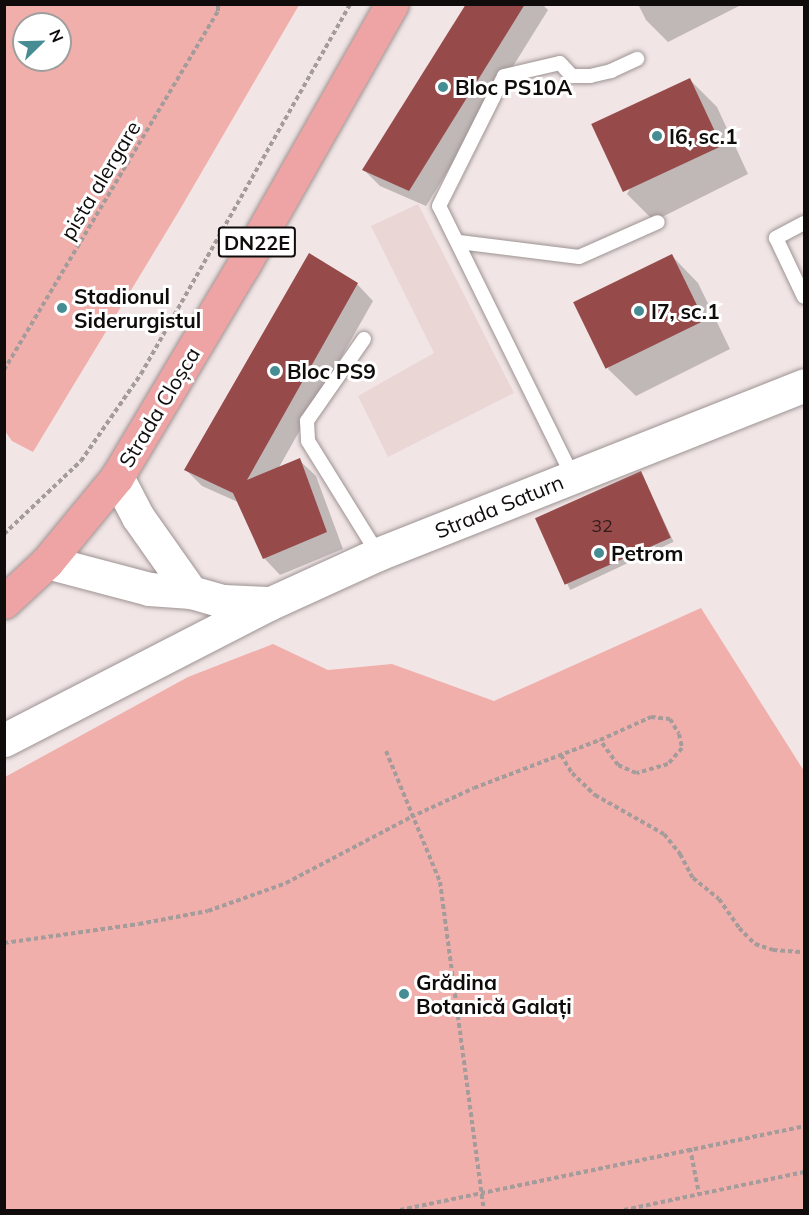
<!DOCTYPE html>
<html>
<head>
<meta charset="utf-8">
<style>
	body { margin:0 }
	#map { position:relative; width:809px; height:1215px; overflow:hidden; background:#f1e5e5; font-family:Mulish,sans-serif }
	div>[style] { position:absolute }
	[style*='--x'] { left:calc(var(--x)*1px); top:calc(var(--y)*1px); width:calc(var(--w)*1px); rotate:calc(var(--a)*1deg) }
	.built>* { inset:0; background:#ead6d5 }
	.green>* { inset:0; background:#f1afac }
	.shadow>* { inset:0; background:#0003; transform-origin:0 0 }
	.building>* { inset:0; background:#974a4a; transform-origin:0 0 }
	.path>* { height:4px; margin-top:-2px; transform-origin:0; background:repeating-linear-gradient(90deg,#a49b9b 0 4.5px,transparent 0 7.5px) }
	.roads { filter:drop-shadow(0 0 2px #9d9392) drop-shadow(0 0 2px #9d9392) }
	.service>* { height:14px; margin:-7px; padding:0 7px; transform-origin:7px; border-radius:7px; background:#fff }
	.tertiary>* { height:33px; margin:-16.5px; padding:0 16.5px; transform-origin:16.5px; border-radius:16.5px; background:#fff }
	.primary>* { height:33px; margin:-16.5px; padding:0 16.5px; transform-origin:16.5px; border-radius:16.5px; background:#eea3a4 }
	.dots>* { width:16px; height:16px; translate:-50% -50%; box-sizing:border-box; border:3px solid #fff; border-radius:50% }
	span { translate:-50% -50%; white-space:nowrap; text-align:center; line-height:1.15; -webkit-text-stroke:6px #fff; paint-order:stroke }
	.number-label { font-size:18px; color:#311c1b }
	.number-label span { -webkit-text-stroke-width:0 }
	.shield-label span { padding:2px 4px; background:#fff; border:2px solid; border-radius:4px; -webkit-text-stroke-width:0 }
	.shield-label { font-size:20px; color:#0f0c0b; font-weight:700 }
	.poi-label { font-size:21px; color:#0f0c0b; font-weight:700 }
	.left { translate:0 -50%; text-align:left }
	.street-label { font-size:21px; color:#0f0c0b }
	.frame { position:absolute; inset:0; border:6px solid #0f0c0b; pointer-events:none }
	.north { position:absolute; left:12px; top:12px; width:60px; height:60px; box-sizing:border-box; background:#fff; border:2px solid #9f9e9d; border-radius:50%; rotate:67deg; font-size:16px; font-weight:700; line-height:24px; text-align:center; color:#0f0c0b }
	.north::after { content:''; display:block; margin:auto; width:21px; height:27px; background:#458d92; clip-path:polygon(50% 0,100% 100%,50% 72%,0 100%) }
</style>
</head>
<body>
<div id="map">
	<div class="built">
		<i style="clip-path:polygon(418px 204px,514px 393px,388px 457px,358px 396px,434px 353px,371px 226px)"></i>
	</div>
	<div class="green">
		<i style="clip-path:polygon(evenodd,4px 5px,299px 5px,179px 211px,33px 452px,12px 441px,5px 431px,4px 5px,24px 24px,60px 24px,60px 60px,24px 60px,24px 24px)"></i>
		<i style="clip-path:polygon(701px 608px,804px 771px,804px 1210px,5px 1210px,5px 777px,188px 677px,273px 644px,328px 670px,392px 664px,494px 701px)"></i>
	</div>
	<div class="shadow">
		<i style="clip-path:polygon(467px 4px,542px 4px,548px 10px,426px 206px,380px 186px,364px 170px)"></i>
		<i style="clip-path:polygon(638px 4px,743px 4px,668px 42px,646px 20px)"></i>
		<i style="clip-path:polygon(690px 80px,717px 107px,748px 174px,654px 221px,627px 194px)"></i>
		<i style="clip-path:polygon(671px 255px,698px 283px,730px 349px,636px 396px,608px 369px)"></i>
		<i style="clip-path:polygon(357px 284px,373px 301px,278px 469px,299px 460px,316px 476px,343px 549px,280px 575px,264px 558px,240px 503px,202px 486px,186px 470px)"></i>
		<i style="left:641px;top:472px;width:77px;height:114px;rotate:65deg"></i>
	</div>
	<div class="building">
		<i style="clip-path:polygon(466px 4px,525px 4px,409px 191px,362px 170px)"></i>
		<i style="left:690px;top:78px;width:75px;height:109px;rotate:65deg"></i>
		<i style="clip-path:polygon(309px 253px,358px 283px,247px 480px,300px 458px,327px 532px,263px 559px,233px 493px,184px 470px)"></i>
		<i style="left:672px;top:254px;width:74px;height:110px;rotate:64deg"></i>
		<i style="left:641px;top:471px;width:73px;height:116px;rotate:66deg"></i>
	</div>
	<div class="path">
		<i style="--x:4;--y:370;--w:418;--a:-59.2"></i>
		<i style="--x:218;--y:11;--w:7;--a:-90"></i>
		<i style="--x:4;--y:534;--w:106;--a:-43.5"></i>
		<i style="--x:81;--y:461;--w:106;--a:-55.4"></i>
		<i style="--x:141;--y:374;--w:425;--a:-60.5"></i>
		<i style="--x:386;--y:751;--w:142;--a:67.6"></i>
		<i style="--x:440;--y:882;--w:331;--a:82.4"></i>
		<i style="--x:561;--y:755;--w:21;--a:59"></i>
		<i style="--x:572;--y:773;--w:32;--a:44"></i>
		<i style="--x:595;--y:795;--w:79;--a:29.5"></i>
		<i style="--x:664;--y:834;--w:26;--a:51"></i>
		<i style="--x:680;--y:854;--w:27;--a:62"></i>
		<i style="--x:693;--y:878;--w:33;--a:39"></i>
		<i style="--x:719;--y:899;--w:35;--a:55"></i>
		<i style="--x:739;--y:928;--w:23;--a:45"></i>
		<i style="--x:755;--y:944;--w:19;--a:18"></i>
		<i style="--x:773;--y:950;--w:31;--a:4"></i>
		<i style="--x:4;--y:943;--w:136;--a:-8"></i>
		<i style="--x:139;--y:924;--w:70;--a:-10.7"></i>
		<i style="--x:208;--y:911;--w:83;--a:-19.7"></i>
		<i style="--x:286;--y:883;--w:141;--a:-27.8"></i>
		<i style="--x:411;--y:817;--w:69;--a:-24.7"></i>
		<i style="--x:474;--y:788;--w:135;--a:-20.9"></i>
		<i style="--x:600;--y:740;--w:56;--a:-24.3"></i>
		<i style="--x:651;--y:717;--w:19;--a:6"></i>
		<i style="--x:670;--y:719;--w:17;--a:59"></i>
		<i style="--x:679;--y:734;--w:14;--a:78"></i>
		<i style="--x:682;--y:748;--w:21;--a:131"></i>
		<i style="--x:668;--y:764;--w:33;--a:164"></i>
		<i style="--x:636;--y:773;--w:20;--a:-156"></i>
		<i style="--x:618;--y:765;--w:31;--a:-126"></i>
		<i style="--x:690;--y:1148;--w:47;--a:78.9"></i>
		<i style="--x:400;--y:1210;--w:413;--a:-11.7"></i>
		<i style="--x:624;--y:1210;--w:184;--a:-11.9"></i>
	</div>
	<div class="roads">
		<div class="service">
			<i style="--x:804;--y:223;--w:32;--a:152"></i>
			<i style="--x:776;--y:238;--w:65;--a:64.6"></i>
			<i style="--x:459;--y:242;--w:121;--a:7.1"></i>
			<i style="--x:579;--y:257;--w:86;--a:-23.9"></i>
			<i style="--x:364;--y:339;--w:100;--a:124.8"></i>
			<i style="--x:307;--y:421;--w:20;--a:87"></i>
			<i style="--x:308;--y:441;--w:133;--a:58.2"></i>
			<i style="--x:573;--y:477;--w:302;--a:-116.3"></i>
			<i style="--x:439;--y:206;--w:145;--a:-63.4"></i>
			<i style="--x:504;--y:76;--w:57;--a:-13.1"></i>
			<i style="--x:560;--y:63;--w:18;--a:47"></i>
			<i style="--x:572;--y:76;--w:18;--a:0"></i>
			<i style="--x:590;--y:76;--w:22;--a:-13"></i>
			<i style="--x:611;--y:71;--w:29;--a:-25"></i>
		</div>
		<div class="tertiary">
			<i style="--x:117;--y:477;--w:45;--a:62.3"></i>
			<i style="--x:138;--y:517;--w:92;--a:54.8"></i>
			<i style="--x:47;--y:562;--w:106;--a:14.8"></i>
			<i style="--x:149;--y:589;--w:42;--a:4.1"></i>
			<i style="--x:191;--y:592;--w:33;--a:16"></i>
			<i style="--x:223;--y:601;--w:44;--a:2.6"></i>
			<i style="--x:4;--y:740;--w:298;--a:-27.2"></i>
			<i style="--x:269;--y:604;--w:120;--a:-24.6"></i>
			<i style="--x:378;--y:554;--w:458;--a:-21.6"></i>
		</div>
		<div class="primary">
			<i style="--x:4;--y:602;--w:59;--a:-42.9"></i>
			<i style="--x:47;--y:562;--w:110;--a:-50.5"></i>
			<i style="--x:117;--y:477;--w:246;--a:-59.2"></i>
			<i style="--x:243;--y:266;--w:301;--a:-60.4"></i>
		</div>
	</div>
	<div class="dots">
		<i style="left:443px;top:87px;background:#458d92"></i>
		<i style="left:657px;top:136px;background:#458d92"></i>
		<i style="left:62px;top:308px;background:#458d92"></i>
		<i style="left:639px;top:311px;background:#458d92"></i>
		<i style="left:275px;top:371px;background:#458d92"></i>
		<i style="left:599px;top:553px;background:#458d92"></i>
		<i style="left:404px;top:994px;background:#458d92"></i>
	</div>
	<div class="number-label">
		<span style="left:602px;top:526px">32</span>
	</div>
	<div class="shield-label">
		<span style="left:257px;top:242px">DN22E</span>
	</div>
	<div class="poi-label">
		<span class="left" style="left:455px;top:87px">Bloc PS10A</span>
		<span class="left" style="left:669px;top:136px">I6, sc.1</span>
		<span class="left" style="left:74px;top:308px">Stadionul<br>Siderurgistul</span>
		<span class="left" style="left:651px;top:311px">I7, sc.1</span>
		<span class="left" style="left:287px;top:371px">Bloc PS9</span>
		<span class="left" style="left:611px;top:553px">Petrom</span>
		<span class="left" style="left:416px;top:994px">Grădina<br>Botanică Galați</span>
	</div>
	<div class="street-label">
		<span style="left:100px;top:180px;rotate:-59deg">pista alergare</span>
		<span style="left:159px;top:407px;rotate:-59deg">Strada Cloșca</span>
		<span style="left:499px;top:506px;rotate:-22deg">Strada Saturn</span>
	</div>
	<div class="frame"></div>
	<div class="north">N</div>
</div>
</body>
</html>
